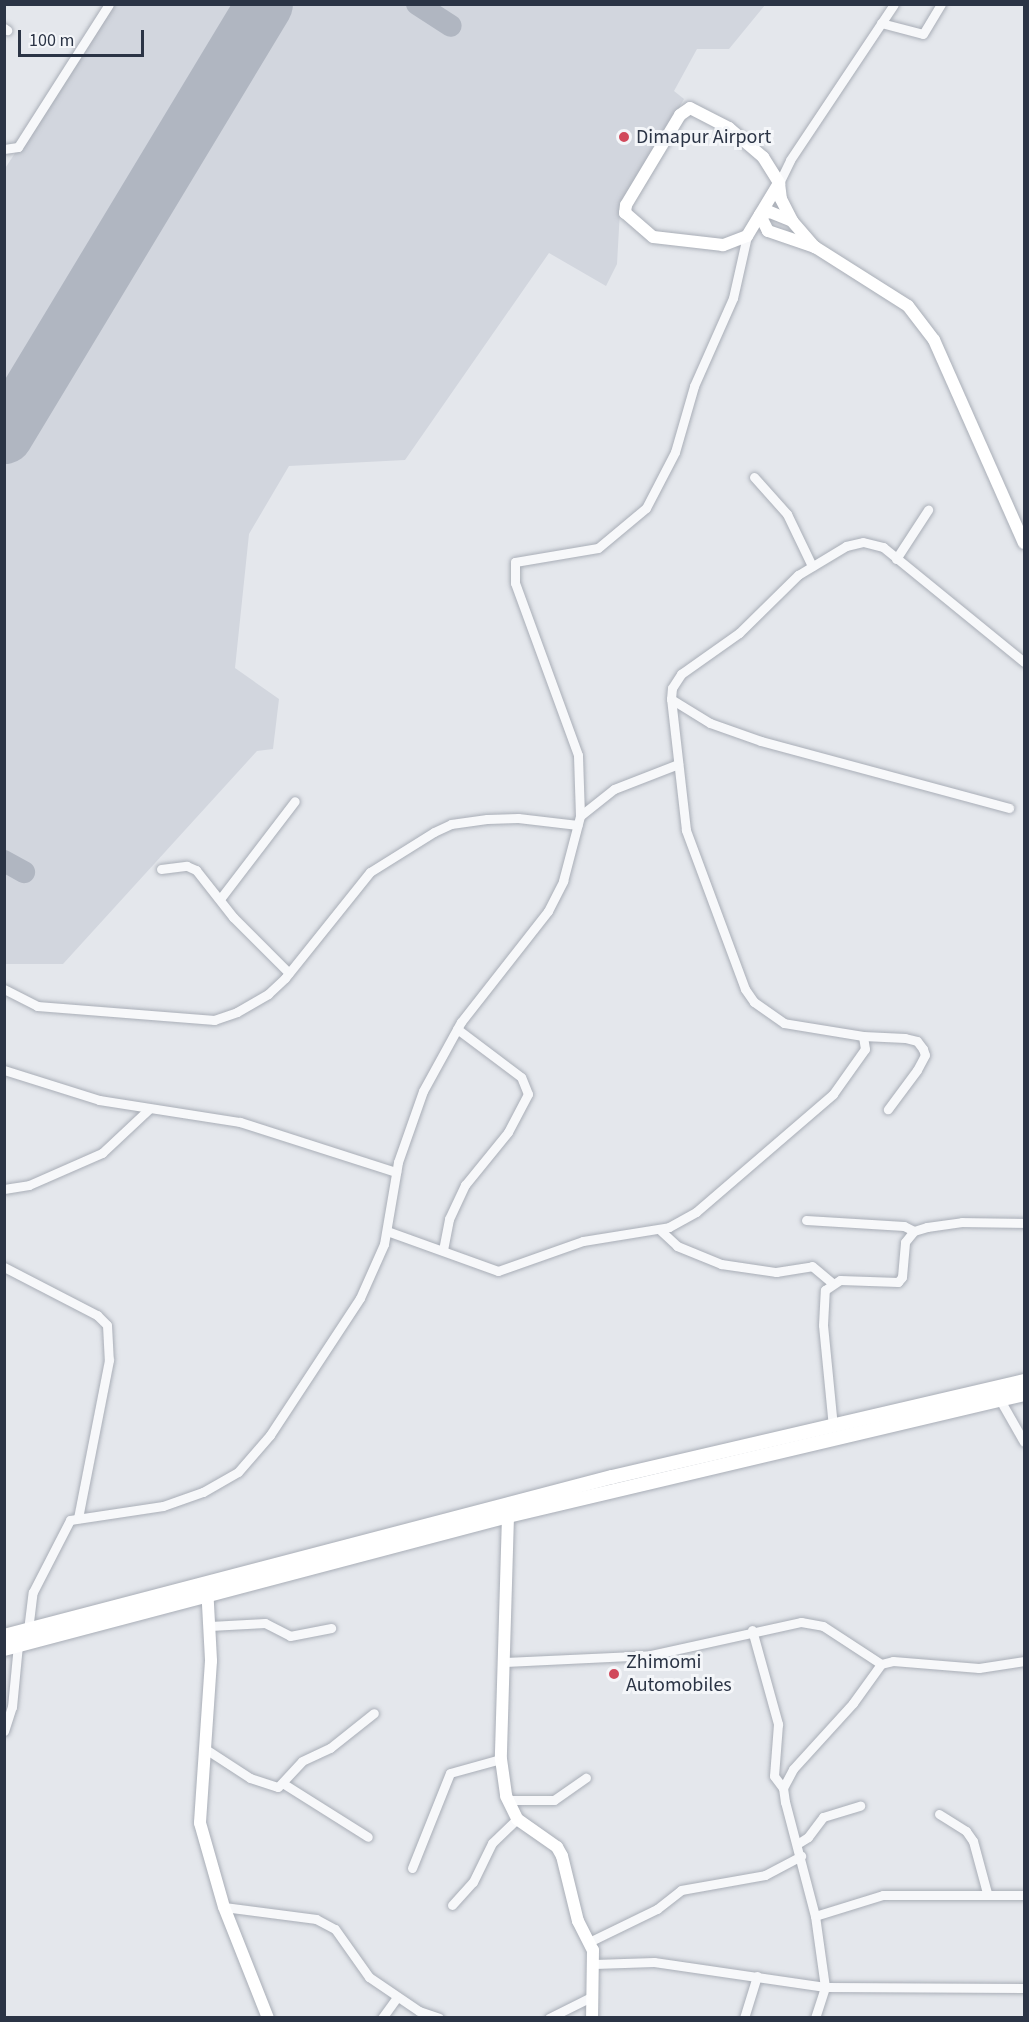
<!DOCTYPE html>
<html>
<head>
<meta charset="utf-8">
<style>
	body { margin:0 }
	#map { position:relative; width:1029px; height:2022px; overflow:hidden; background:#e4e7ec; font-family:"Source Sans 3",sans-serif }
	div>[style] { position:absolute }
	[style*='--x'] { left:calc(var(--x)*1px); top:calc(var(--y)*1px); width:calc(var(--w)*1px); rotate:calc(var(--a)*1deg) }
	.built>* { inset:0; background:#d2d6de }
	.taxiway>* { height:22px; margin:-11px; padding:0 11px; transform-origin:11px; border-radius:11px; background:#b0b6c1 }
	.runway>* { height:57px; margin:-28.5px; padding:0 28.5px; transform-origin:28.5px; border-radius:28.5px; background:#b0b6c1 }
	.roads { filter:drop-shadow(0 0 2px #a9aeb7) drop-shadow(0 0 2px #a9aeb7) }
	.street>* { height:9px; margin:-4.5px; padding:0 4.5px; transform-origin:4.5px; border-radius:4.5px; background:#f7f8fa }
	.secondary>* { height:12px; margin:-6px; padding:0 6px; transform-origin:6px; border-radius:6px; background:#fff }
	.primary>* { height:14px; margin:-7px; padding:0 7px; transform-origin:7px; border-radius:7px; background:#fff }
	.dots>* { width:16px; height:16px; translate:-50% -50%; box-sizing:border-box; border:3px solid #f4f6f9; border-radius:50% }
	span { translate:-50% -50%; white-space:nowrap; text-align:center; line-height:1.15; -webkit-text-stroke:6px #f4f6f9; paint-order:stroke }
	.poi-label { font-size:20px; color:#2b3445 }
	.left { translate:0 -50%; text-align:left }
	.frame { position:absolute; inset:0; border:6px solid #2b3445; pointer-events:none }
	.scale { position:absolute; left:18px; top:30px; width:126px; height:27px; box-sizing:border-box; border:3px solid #2b3445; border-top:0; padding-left:8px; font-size:18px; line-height:21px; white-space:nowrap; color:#2b3445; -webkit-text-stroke:4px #f4f6f9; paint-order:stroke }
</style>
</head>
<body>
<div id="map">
	<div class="built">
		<i style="clip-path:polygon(112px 5px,765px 5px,729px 49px,697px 49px,674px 91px,684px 99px,620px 211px,617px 264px,606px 286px,549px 253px,405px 460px,289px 466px,249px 534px,235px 668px,279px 699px,273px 749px,257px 751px,63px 964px,5px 964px,4px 170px)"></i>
	</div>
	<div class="taxiway">
		<i style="--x:417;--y:4;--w:40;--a:32.9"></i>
		<i style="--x:4;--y:861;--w:23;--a:29"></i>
	</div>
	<div class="runway">
		<i style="--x:4;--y:435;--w:503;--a:-58.9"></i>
	</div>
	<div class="roads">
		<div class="street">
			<i style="--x:881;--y:23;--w:43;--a:14.7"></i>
			<i style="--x:923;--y:34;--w:35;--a:-59"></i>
			<i style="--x:4;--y:28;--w:4;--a:34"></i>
			<i style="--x:4;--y:149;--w:14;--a:-8"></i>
			<i style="--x:18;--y:147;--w:169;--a:-57.5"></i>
			<i style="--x:779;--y:183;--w:25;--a:-64"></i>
			<i style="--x:790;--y:160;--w:187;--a:-56.3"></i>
			<i style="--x:754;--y:477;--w:50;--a:48.3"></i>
			<i style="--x:787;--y:514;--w:58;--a:64.3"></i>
			<i style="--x:896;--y:559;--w:59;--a:-56.9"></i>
			<i style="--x:671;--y:699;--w:46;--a:31.6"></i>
			<i style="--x:710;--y:723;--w:54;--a:19.4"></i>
			<i style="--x:761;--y:741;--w:257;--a:15.1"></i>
			<i style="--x:580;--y:816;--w:43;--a:-38.5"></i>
			<i style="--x:614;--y:789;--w:69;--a:-21.3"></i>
			<i style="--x:161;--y:869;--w:26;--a:-7"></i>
			<i style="--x:187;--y:866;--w:10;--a:24"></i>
			<i style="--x:196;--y:870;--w:60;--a:51.8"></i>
			<i style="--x:233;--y:917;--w:79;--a:45"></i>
			<i style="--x:220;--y:899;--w:123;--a:-52.6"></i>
			<i style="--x:4;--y:989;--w:37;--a:27"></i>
			<i style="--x:37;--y:1006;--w:178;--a:4.5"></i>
			<i style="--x:214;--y:1020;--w:24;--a:-19"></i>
			<i style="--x:237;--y:1012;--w:36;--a:-30"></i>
			<i style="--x:268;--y:994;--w:23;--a:-43"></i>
			<i style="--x:285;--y:978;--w:136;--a:-51.3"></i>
			<i style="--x:370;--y:872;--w:75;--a:-32"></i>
			<i style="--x:434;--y:832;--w:19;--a:-25"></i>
			<i style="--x:451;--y:824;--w:36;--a:-8"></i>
			<i style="--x:487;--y:819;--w:31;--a:-2"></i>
			<i style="--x:518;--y:818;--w:60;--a:6.7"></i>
			<i style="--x:863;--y:1036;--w:42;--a:2.7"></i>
			<i style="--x:905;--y:1038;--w:12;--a:14"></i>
			<i style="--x:917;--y:1041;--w:10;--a:53"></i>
			<i style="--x:923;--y:1049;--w:6;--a:72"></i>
			<i style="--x:925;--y:1055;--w:17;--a:118"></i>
			<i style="--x:917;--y:1070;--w:49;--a:126.6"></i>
			<i style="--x:4;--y:1070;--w:100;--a:17.5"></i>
			<i style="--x:99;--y:1100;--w:143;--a:8.9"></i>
			<i style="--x:240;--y:1122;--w:164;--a:17.8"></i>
			<i style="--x:4;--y:1189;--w:25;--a:-9"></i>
			<i style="--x:29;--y:1185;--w:80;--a:-23.7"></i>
			<i style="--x:102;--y:1153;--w:64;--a:-43.1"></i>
			<i style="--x:806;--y:1220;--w:98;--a:3.5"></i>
			<i style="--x:904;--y:1226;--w:11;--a:27"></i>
			<i style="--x:659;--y:1229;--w:25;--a:43"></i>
			<i style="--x:677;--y:1246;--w:48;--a:22.2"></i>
			<i style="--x:721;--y:1264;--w:56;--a:8.3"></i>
			<i style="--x:776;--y:1272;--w:36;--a:-9"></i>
			<i style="--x:812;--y:1266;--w:26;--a:40"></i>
			<i style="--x:387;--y:1231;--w:118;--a:19.8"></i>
			<i style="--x:498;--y:1271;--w:90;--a:-19.4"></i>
			<i style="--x:583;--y:1241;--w:87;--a:-9.2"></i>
			<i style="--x:669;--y:1227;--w:31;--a:-29"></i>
			<i style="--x:696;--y:1212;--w:181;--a:-40.7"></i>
			<i style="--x:833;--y:1094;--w:55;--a:-54.6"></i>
			<i style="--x:865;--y:1049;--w:13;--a:-99"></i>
			<i style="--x:863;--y:1036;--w:80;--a:-170.7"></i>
			<i style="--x:784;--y:1023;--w:37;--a:-145"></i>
			<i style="--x:754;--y:1002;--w:16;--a:-125"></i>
			<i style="--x:745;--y:989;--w:170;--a:-110.4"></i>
			<i style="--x:686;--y:830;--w:132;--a:-96.5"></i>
			<i style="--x:671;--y:699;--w:11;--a:-85"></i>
			<i style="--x:672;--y:688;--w:17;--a:-57"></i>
			<i style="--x:681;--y:674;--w:71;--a:-35.3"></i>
			<i style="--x:739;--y:633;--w:83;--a:-44.5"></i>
			<i style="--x:798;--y:575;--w:56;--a:-31.1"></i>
			<i style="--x:846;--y:546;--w:17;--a:-13"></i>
			<i style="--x:863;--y:542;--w:21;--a:14"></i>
			<i style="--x:883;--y:547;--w:182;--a:39.2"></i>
			<i style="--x:443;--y:1250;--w:32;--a:-79"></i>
			<i style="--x:449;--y:1219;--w:38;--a:-65"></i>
			<i style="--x:465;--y:1185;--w:68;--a:-50.9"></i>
			<i style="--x:508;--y:1132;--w:43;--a:-62.2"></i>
			<i style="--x:528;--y:1094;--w:18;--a:-112"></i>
			<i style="--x:521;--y:1077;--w:80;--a:-143.1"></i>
			<i style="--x:4;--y:1267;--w:105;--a:27.3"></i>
			<i style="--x:97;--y:1315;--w:14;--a:45"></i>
			<i style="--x:107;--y:1325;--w:35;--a:87"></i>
			<i style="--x:109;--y:1360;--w:161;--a:101.1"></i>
			<i style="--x:1000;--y:1400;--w:48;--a:60.3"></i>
			<i style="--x:833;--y:1427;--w:102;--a:-95.6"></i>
			<i style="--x:823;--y:1325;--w:35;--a:-87"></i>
			<i style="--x:825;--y:1290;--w:18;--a:-34"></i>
			<i style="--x:840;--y:1280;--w:58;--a:2"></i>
			<i style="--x:898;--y:1282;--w:6;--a:-51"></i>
			<i style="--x:902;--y:1277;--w:35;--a:-85"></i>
			<i style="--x:905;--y:1242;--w:14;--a:-51"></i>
			<i style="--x:914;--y:1231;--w:14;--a:-17"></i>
			<i style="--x:927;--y:1227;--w:35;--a:-8"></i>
			<i style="--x:962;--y:1222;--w:62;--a:0.9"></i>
			<i style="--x:210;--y:1626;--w:55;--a:-3.1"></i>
			<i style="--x:265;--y:1623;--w:28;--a:27"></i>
			<i style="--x:290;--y:1636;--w:42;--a:-11"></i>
			<i style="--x:28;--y:1630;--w:38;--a:-83"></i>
			<i style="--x:33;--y:1592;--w:81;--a:-62.8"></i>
			<i style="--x:70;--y:1520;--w:94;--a:-8.6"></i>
			<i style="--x:163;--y:1506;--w:42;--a:-19.3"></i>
			<i style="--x:203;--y:1492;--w:40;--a:-29.7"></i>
			<i style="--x:238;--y:1472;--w:49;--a:-49.1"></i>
			<i style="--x:270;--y:1435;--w:164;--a:-56.7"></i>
			<i style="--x:360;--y:1298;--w:59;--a:-66"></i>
			<i style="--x:384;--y:1244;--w:83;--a:-80.3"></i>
			<i style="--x:398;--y:1162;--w:75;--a:-70.6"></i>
			<i style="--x:423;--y:1091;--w:79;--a:-61.2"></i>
			<i style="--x:461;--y:1022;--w:141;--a:-51.9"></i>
			<i style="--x:548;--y:911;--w:34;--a:-63"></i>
			<i style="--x:563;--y:881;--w:67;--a:-75.3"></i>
			<i style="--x:580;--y:816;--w:61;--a:-91.9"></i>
			<i style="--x:578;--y:755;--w:183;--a:-110.1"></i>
			<i style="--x:515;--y:583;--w:21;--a:-90"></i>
			<i style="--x:515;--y:562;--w:84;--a:-9.6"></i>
			<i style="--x:598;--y:548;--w:62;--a:-39.8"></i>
			<i style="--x:646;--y:508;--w:63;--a:-62.6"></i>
			<i style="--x:675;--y:452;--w:69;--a:-73.9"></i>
			<i style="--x:694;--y:386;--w:96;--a:-66.1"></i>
			<i style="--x:733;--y:298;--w:64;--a:-77.3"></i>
			<i style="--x:752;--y:1630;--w:98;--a:74.5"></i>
			<i style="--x:778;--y:1724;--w:52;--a:94.4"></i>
			<i style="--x:774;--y:1776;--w:15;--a:53"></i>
			<i style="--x:505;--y:1662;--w:146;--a:-2.7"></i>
			<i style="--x:651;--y:1655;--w:154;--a:-12.4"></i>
			<i style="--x:801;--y:1622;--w:22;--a:10"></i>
			<i style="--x:823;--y:1626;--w:69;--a:33.2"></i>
			<i style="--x:4;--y:1731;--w:25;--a:-72"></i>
			<i style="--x:12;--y:1707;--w:62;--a:-84.5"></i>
			<i style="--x:204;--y:1748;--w:55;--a:33.1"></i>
			<i style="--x:250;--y:1778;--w:29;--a:18"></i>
			<i style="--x:278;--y:1787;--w:35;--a:-47"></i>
			<i style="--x:302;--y:1761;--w:31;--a:-25"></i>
			<i style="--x:330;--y:1748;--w:56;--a:-38.5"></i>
			<i style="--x:284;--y:1784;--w:99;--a:32.2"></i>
			<i style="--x:507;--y:1800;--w:47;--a:0"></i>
			<i style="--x:554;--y:1800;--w:39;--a:-35"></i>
			<i style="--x:939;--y:1814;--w:32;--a:32"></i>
			<i style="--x:966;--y:1831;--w:12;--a:55"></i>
			<i style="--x:973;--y:1841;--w:54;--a:74.9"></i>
			<i style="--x:797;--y:1844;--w:13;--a:-32"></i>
			<i style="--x:808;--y:1837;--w:25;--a:-53"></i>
			<i style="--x:823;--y:1817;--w:39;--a:-17"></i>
			<i style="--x:412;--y:1868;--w:102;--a:-68.2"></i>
			<i style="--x:450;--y:1773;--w:53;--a:-15.4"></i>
			<i style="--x:452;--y:1905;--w:31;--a:-48"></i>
			<i style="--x:473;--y:1882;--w:43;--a:-64"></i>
			<i style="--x:492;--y:1843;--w:35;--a:-44"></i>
			<i style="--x:224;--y:1907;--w:93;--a:7.4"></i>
			<i style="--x:316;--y:1919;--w:21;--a:28"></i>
			<i style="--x:335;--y:1929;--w:59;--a:54.7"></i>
			<i style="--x:369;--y:1977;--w:60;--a:34.2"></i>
			<i style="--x:419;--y:2011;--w:21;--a:19"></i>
			<i style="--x:815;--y:1916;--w:118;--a:-104.7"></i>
			<i style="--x:785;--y:1802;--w:14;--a:-98"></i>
			<i style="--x:783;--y:1788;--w:21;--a:-62"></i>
			<i style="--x:793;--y:1769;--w:89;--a:-47.7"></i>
			<i style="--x:853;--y:1703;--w:48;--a:-54.3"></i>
			<i style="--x:881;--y:1664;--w:12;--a:-14"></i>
			<i style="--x:893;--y:1661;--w:86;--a:4.7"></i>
			<i style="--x:979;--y:1668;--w:46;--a:-8.8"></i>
			<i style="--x:589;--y:1942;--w:76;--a:-25.9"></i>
			<i style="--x:657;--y:1909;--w:31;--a:-38"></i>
			<i style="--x:681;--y:1890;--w:85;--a:-10.1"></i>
			<i style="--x:765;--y:1875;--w:41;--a:-27.8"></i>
			<i style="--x:594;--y:1964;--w:60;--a:-1.9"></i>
			<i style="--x:654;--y:1962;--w:173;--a:8.3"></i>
			<i style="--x:825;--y:1987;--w:72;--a:-98"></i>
			<i style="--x:815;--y:1916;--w:71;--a:-17.2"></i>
			<i style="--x:883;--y:1895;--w:141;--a:0"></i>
			<i style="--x:382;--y:2018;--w:26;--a:-54"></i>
			<i style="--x:549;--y:2018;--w:47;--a:-26.6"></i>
			<i style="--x:744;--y:2018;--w:44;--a:-72.8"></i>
			<i style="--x:815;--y:2018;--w:33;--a:-72"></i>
			<i style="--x:825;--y:1987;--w:199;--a:0.3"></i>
		</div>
		<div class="secondary">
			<i style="--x:779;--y:183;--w:62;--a:121.1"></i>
			<i style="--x:747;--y:236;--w:26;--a:159"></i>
			<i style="--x:723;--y:245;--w:70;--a:-173.5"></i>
			<i style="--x:653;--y:237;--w:37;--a:-139"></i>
			<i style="--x:625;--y:213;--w:8;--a:-83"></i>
			<i style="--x:626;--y:205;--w:105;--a:-59"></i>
			<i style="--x:680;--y:115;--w:12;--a:-35"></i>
			<i style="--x:690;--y:108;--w:44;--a:27.1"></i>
			<i style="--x:729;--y:128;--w:45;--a:40.5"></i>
			<i style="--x:763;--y:157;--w:31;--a:58"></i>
			<i style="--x:779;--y:183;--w:16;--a:83"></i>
			<i style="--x:781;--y:199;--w:25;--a:63"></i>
			<i style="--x:815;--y:247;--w:50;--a:-161.2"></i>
			<i style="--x:768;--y:231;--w:18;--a:-117"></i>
			<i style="--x:760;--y:215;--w:10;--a:-17"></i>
			<i style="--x:770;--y:212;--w:24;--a:22"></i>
			<i style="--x:792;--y:221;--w:35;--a:49"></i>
			<i style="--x:815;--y:247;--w:110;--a:32.4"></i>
			<i style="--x:908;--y:306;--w:43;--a:52.6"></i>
			<i style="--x:934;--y:340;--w:222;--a:66.1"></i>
			<i style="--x:508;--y:1516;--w:243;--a:91.7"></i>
			<i style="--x:501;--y:1759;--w:37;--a:82"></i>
			<i style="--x:506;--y:1796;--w:25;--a:64"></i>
			<i style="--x:517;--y:1819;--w:49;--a:35"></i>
			<i style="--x:557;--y:1847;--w:10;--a:61"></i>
			<i style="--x:562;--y:1856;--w:67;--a:76.2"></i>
			<i style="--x:578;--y:1921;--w:33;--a:63"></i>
			<i style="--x:593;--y:1950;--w:68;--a:90.8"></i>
			<i style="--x:207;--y:1586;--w:75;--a:86.9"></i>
			<i style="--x:211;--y:1661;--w:162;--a:93.9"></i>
			<i style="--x:200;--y:1823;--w:87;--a:74.1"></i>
			<i style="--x:224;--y:1907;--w:119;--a:68.4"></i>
		</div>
		<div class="primary">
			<i style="--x:4;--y:1636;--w:628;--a:-14.66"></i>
			<i style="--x:612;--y:1477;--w:423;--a:-13.1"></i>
			<i style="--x:4;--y:1649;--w:521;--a:-14.78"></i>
			<i style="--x:508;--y:1516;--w:530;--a:-13.3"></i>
		</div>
	</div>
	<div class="dots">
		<i style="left:624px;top:137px;background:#d1495b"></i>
		<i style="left:614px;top:1674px;background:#d1495b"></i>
	</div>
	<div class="poi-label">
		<span class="left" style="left:636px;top:137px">Dimapur Airport</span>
		<span class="left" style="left:626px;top:1674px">Zhimomi<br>Automobiles</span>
	</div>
	<div class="frame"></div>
	<div class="scale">100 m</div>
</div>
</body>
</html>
